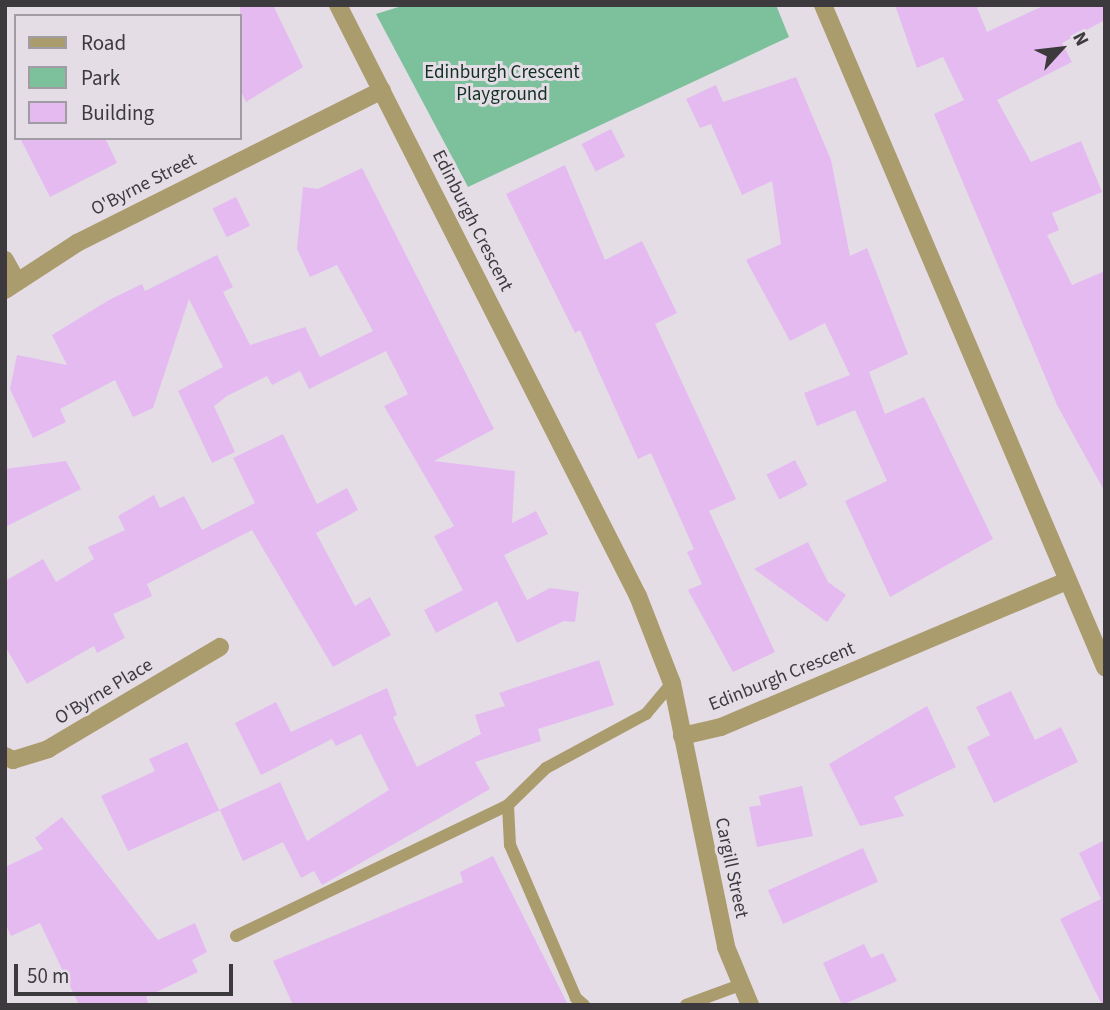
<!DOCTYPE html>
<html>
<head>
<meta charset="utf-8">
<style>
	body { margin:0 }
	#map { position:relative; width:1110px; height:1010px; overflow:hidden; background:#e4dde6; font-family:"Source Sans 3",sans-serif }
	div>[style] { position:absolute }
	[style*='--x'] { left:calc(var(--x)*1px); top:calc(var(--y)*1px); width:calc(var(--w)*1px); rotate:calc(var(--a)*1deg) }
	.green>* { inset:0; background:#7dc09c }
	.building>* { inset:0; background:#e4baf1; transform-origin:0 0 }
	.service>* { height:12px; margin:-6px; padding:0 6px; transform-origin:6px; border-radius:6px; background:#ab9c6d }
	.minor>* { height:18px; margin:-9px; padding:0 9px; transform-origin:9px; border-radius:9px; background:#ab9c6d }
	span { translate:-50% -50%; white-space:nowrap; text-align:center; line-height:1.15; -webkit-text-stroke:6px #e4dde6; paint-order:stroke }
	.park-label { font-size:19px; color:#113021 }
	.street-label { font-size:19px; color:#3d3a3e }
	.frame { position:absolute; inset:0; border:7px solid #3d3a3e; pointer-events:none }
	.legend { position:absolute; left:14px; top:14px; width:228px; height:126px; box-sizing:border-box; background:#e4dde6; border:2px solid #a19ca3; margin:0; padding:9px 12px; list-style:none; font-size:21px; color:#3d3a3e }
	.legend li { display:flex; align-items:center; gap:14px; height:35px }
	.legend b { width:35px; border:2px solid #a19ca3 }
	.north { position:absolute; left:1026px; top:14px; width:70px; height:70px; -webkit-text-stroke:5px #e4dde6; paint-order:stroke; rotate:63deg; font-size:19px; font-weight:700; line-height:28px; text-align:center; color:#3d3a3e }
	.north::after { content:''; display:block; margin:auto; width:24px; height:32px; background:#3d3a3e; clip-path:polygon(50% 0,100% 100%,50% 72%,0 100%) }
	.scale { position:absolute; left:14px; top:964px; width:219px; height:32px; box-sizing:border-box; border:4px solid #3d3a3e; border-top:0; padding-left:9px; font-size:21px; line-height:24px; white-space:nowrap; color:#3d3a3e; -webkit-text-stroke:5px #e4dde6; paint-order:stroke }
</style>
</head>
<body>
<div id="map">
	<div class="green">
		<i style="clip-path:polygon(405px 5px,776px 5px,789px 37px,468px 187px,376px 14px)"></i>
	</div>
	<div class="building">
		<i style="clip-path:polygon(240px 5px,273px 5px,303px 67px,246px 102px,240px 89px)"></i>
		<i style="clip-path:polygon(895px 5px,976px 5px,987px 32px,1045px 5px,1105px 5px,1105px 20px,1062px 43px,1072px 62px,997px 100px,1031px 162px,1081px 141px,1102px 192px,1052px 213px,1059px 230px,1047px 235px,1072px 285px,1105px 271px,1105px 492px,1058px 407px,934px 114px,964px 100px,943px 57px,917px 68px)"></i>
		<i style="clip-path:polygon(796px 77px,831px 160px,850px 256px,867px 248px,908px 354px,869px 372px,885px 414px,924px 397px,993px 539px,890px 597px,845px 501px,887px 481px,855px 410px,817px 426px,804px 393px,850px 375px,825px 323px,790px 341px,746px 260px,781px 244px,772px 181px,742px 195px,711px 124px,700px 128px,686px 99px,716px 85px,723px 102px)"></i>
		<i style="left:611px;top:129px;width:31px;height:33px;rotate:63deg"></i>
		<i style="clip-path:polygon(20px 138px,105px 138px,117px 163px,50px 197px)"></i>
		<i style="clip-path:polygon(565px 165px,605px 260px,642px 241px,677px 313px,655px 324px,736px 499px,709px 511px,775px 652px,733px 672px,688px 590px,702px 584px,687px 552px,694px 549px,651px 453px,638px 459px,580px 330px,575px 333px,506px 194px)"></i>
		<i style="clip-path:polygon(362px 168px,494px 429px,434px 461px,515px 471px,512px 523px,536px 511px,548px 534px,504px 555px,527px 600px,550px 588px,579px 592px,575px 622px,564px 621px,517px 643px,497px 601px,436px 633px,424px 610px,463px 590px,434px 536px,454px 526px,384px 406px,408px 394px,386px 351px,309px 389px,300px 371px,272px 385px,267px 376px,227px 396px,214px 406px,235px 452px,212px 463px,178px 391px,223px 367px,189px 299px,153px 408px,133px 417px,115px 380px,60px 409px,66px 422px,33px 438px,10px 389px,17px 355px,67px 365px,52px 335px,109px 300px,142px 284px,145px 291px,217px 255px,233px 287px,223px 292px,250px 345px,305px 327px,320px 357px,373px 331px,337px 265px,310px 277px,297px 249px,303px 187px,318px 189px)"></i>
		<i style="left:236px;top:197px;width:32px;height:26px;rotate:64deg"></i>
		<i style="clip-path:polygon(283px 434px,317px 504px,347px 488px,358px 510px,316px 533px,355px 606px,370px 597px,391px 635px,333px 667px,252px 530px,147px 584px,152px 596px,113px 614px,125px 638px,97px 653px,94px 646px,27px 684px,5px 646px,5px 581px,43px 559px,56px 582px,94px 559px,88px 547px,125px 530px,118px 516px,154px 495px,160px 508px,184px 496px,202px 530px,255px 503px,233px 458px)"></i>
		<i style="left:795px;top:460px;width:28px;height:32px;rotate:63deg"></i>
		<i style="clip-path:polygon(66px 461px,81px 489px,5px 527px,5px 469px)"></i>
		<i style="clip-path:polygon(808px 542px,828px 582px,846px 595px,827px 622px,754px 569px)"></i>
		<i style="clip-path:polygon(599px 660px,614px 705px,538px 729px,541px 741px,475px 762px,490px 789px,322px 885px,314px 871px,301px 878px,283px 842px,243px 861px,220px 810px,128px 851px,101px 796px,155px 771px,149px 759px,187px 742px,219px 810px,280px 782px,307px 841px,389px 790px,361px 734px,336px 746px,332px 739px,261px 775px,235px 723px,276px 702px,291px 732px,387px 688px,397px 715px,393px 717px,417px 767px,481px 734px,475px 715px,505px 706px,499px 693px)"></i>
		<i style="clip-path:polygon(1011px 691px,1035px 740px,1061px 727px,1078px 762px,994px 803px,967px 747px,990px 735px,976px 707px)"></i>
		<i style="clip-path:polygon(927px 706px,956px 767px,894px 797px,904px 816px,860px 826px,829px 764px)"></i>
		<i style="clip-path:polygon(802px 786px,813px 836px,757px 847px,749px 807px,761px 805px,759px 796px)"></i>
		<i style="clip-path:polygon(62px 817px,158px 940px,195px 923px,207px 952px,192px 960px,198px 972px,146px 997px,149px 1005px,79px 1005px,40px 923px,11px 936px,5px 923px,5px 867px,43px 849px,35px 838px)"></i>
		<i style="clip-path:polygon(1105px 840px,1105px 1005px,1102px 1005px,1060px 919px,1101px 899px,1079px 853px)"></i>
		<i style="left:863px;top:848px;width:37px;height:104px;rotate:66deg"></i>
		<i style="clip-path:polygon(493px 856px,568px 1005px,293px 1005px,273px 961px,463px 882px,460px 872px)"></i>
		<i style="clip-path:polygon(864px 944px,871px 958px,883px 953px,897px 981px,842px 1005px,823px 963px)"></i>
	</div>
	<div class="service">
		<i style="--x:236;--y:936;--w:302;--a:-25.7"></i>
		<i style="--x:584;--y:1005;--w:11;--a:-139"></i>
		<i style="--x:576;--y:998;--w:167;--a:-113.3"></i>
		<i style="--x:510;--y:845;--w:40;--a:-92.9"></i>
		<i style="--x:508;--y:805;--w:53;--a:-44.2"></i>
		<i style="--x:546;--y:768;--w:114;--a:-28.4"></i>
		<i style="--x:646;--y:714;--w:40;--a:-50"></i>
		<i style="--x:686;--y:1005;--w:58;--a:-20.3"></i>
	</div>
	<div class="minor">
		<i style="--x:338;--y:5;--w:663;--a:63.09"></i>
		<i style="--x:638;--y:596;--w:93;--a:68.7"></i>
		<i style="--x:672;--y:683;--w:269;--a:78.4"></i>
		<i style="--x:726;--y:947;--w:63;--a:67.5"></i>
		<i style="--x:823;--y:5;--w:720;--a:66.93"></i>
		<i style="--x:5;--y:260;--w:25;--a:61"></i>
		<i style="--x:5;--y:290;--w:86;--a:-33.1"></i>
		<i style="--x:77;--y:243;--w:341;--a:-26.6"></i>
		<i style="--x:682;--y:736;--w:40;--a:-13"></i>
		<i style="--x:721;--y:727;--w:376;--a:-22.9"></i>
		<i style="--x:5;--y:756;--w:9;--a:27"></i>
		<i style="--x:13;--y:760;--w:37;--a:-17"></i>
		<i style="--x:48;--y:749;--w:200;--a:-30.7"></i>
	</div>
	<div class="park-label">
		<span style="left:502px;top:84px">Edinburgh Crescent<br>Playground</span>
	</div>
	<div class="street-label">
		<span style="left:144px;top:185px;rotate:-27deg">O'Byrne Street</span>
		<span style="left:472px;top:221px;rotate:63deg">Edinburgh Crescent</span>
		<span style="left:782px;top:677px;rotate:-22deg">Edinburgh Crescent</span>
		<span style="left:104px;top:692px;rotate:-31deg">O'Byrne Place</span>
		<span style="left:731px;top:868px;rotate:78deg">Cargill Street</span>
	</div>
	<div class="frame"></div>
	<ul class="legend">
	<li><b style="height:9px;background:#ab9c6d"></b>Road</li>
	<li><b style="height:19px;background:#7dc09c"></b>Park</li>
	<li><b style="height:19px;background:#e4baf1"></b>Building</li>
	</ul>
	<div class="north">N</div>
	<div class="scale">50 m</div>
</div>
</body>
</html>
